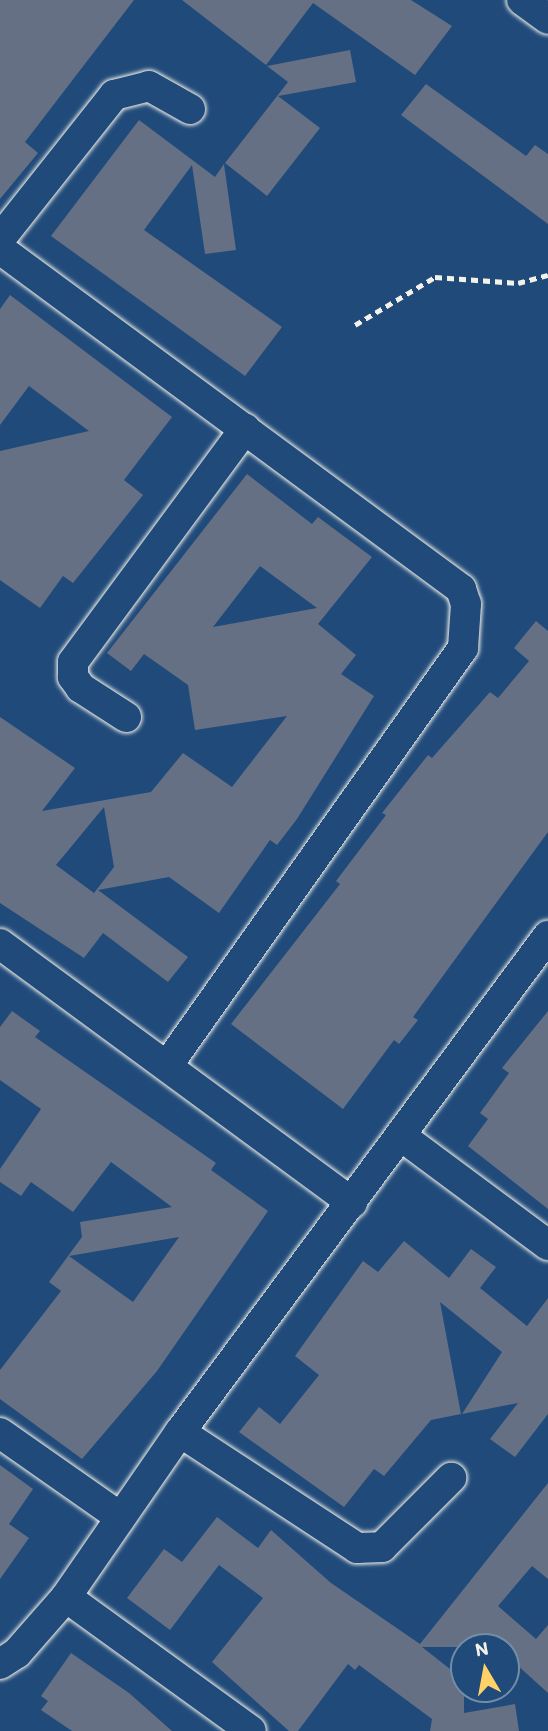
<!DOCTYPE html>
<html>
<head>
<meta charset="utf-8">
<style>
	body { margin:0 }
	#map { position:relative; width:548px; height:1731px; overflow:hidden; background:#1f4a7a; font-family:Itim,sans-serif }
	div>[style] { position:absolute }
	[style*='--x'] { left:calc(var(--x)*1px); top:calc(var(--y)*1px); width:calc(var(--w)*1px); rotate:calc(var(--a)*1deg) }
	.building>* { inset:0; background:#667085 }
	.path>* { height:4.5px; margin-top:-2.25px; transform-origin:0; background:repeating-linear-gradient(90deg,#f4f1e8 0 7px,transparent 0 12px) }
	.roads { filter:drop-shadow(0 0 2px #f4f1e8) drop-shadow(0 0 2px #f4f1e8) }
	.minor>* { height:30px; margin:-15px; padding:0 15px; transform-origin:15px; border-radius:15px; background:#1f4a7a }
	span { translate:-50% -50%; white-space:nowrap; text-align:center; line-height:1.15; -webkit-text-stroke:5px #1f4a7a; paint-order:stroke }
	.north { position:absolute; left:450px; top:1633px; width:70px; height:70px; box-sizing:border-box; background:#1f4a7a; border:2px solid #748da6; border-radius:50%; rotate:350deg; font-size:19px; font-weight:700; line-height:28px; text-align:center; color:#f4f1e8 }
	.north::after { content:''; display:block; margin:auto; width:24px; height:32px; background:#ffd166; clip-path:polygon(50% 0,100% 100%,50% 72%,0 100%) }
</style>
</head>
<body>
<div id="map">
	<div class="building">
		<i style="clip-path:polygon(0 0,134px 0,25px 142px,38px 153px,0 199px)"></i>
		<i style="clip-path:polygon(182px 0,411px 0,452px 26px,415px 75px,313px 3px,266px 65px)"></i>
		<i style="clip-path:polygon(350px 50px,356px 82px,278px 96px,320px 128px,267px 196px,225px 163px,288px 82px,267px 66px)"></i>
		<i style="clip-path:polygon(426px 84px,526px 156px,535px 145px,548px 154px,548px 224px,401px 115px)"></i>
		<i style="clip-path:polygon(139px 120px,215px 177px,224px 164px,236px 250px,205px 254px,192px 165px,144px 230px,282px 327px,245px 376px,51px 236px)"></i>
		<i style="clip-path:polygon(10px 295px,172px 417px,124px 480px,143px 495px,73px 583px,63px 576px,40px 608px,0 580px,0 451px,89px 431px,29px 386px,0 425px,0 309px)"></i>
		<i style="clip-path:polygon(evenodd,247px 474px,312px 524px,318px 517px,372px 557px,318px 624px,356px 655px,341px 674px,374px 696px,297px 819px,277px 845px,270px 840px,219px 913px,169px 877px,98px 890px,188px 957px,168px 982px,103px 933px,84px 958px,0 903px,0 717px,75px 768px,42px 811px,151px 792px,183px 753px,232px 787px,287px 716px,195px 730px,188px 685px,144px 654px,131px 671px,107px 653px,247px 474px,260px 566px,317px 608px,213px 627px,260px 566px,247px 474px,104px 807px,114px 867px,94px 893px,56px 865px,104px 807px)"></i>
		<i style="clip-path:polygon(536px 621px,548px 631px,548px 832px,413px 1017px,418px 1020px,399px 1044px,394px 1040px,343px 1109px,231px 1024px,340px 884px,336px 881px,386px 815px,382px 813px,428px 755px,432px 758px,490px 692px,498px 698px,529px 661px,514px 648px)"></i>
		<i style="clip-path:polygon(evenodd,12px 1011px,40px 1031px,35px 1037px,216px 1163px,211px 1170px,268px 1211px,157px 1371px,82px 1459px,0 1399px,0 1370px,61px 1291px,49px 1282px,82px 1237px,80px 1222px,172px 1207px,111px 1162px,73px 1212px,31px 1182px,21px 1196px,0 1182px,0 1169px,41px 1109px,0 1080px,0 1027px,12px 1011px,179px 1237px,133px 1302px,69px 1256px,179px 1237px)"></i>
		<i style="clip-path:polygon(548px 1011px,548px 1209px,468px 1146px,488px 1119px,480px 1113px,509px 1073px,502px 1068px)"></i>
		<i style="clip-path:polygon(404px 1241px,449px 1278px,471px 1249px,496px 1267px,480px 1288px,527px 1326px,548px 1298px,548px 1414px,515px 1457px,490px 1439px,518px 1403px,462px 1414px,502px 1352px,440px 1302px,461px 1414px,431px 1420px,384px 1476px,374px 1469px,344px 1507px,239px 1432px,259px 1407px,280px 1424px,319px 1375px,295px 1356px,363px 1261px,378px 1272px)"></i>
		<i style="clip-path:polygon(0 1465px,33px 1489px,9px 1524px,29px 1538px,0 1579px)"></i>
		<i style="clip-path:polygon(548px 1483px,548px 1579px,532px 1566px,498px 1606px,536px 1639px,548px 1625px,548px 1693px,506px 1655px,506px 1647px,422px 1647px,464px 1680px,464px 1713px,515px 1704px,519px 1731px,430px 1731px,432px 1719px,359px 1665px,355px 1670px,348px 1664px,298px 1731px,289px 1731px,212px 1662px,263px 1598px,219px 1565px,170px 1630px,127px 1598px,164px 1549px,182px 1562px,217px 1517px,258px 1548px,271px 1530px,331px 1583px,420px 1644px)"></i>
		<i style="clip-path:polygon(71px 1653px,129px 1693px,172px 1731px,72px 1731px,41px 1710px,48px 1701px,41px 1696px)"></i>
	</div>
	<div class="path">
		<i style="--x:355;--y:325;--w:93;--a:-31"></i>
		<i style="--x:435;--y:277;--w:83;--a:4.1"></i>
		<i style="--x:518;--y:283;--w:31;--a:-15"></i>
	</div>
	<div class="roads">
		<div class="minor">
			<i style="--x:522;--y:0;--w:32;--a:36"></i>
			<i style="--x:0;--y:239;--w:184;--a:-51.6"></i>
			<i style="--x:114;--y:95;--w:36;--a:-14"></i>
			<i style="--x:149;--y:86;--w:47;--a:29.3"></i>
			<i style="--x:0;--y:249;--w:573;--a:36.41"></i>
			<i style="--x:461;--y:589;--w:16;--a:72"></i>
			<i style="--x:466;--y:604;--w:44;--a:93.9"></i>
			<i style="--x:463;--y:648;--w:512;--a:125.3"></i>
			<i style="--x:126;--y:717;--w:54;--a:-147.2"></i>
			<i style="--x:81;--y:688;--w:14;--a:-126"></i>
			<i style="--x:73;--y:677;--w:15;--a:-90"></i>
			<i style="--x:73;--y:662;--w:290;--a:-53.6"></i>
			<i style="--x:0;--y:944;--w:437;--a:36.3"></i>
			<i style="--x:401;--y:1136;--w:183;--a:36.6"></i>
			<i style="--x:180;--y:1432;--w:212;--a:33.2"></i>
			<i style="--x:357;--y:1548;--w:25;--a:-2"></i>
			<i style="--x:382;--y:1547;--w:98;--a:-45"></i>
			<i style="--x:0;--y:1433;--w:146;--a:35"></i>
			<i style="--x:66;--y:1597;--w:228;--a:35.9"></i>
			<i style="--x:0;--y:1664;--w:20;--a:-33"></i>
			<i style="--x:17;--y:1653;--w:74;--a:-48.8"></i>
			<i style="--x:66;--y:1597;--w:201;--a:-55.4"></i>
			<i style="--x:180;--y:1432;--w:618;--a:-53.43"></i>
		</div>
	</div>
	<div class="north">N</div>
</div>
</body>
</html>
